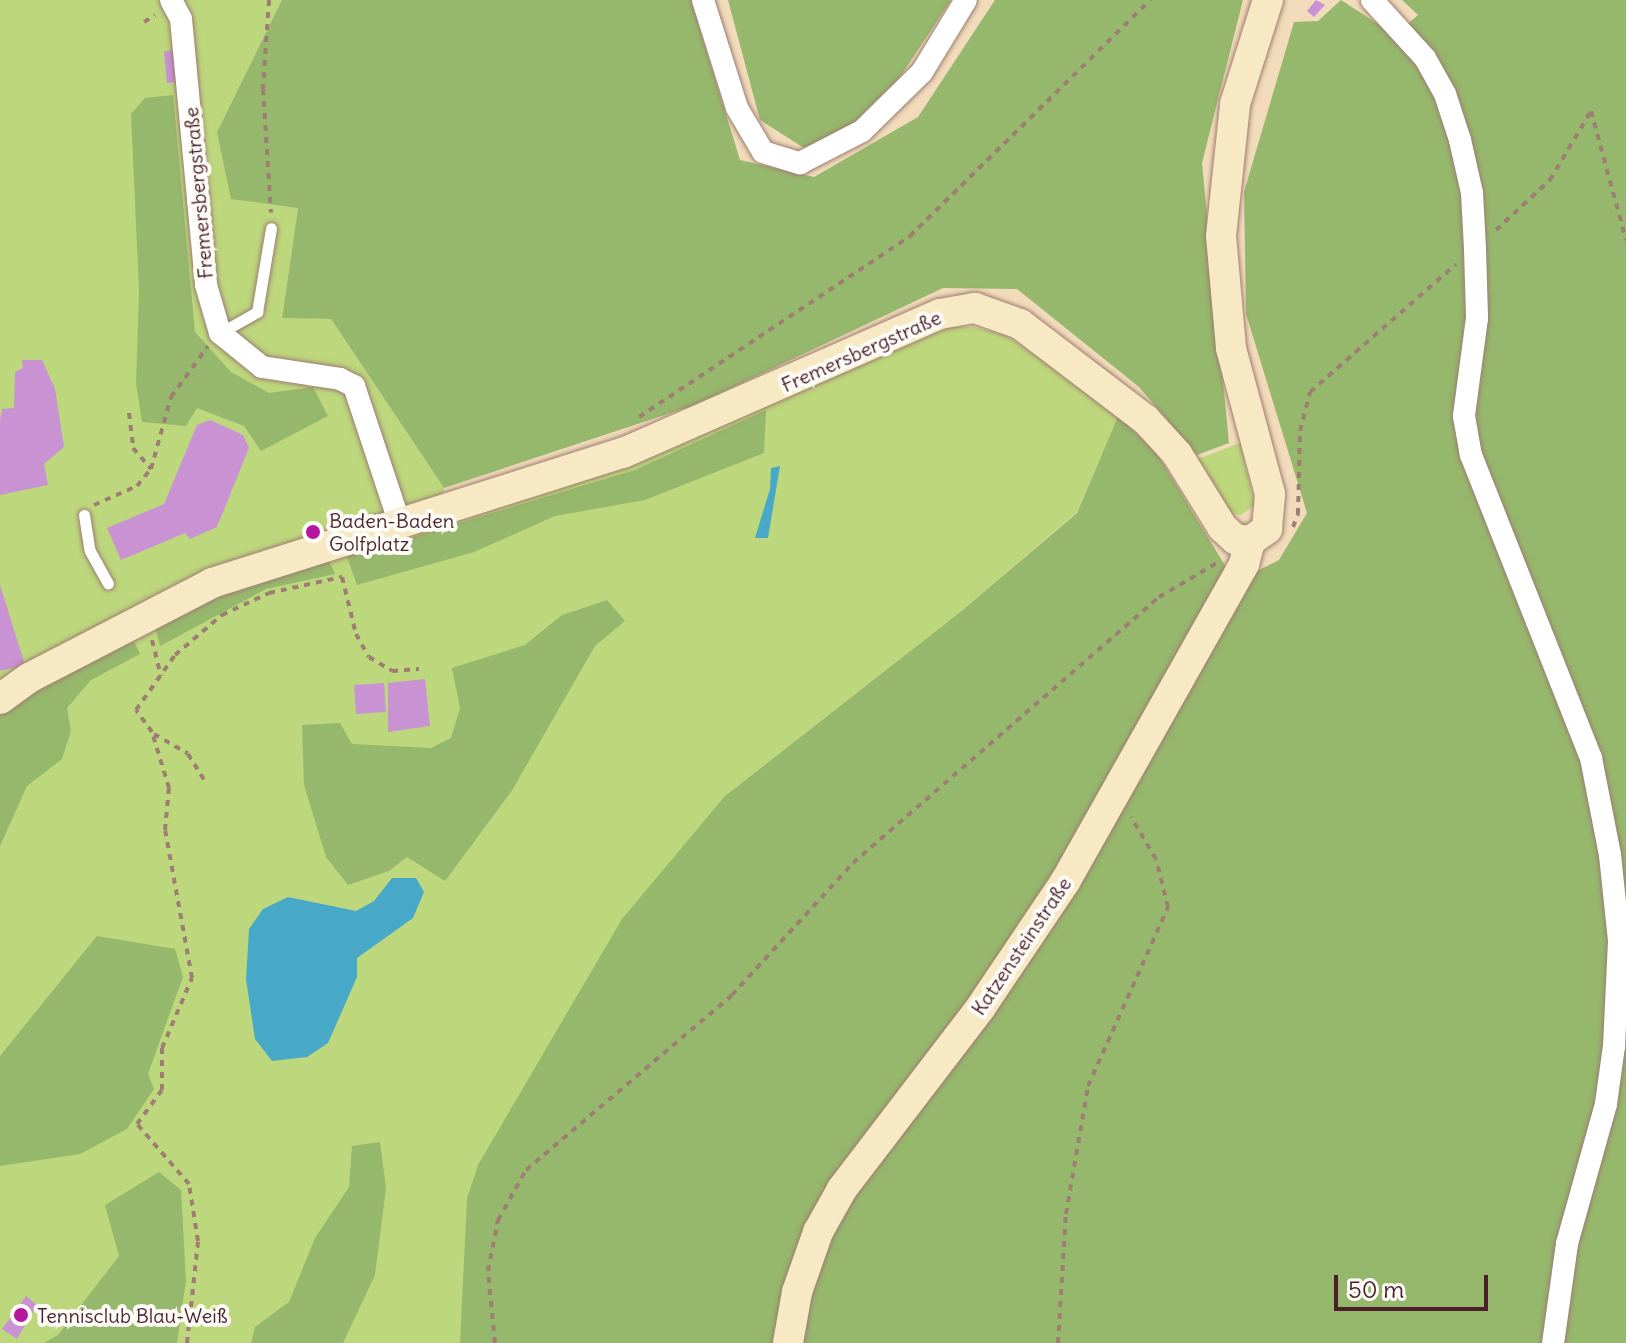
<!DOCTYPE html>
<html>
<head>
<meta charset="utf-8">
<style>
	body { margin:0 }
	#map { position:relative; width:1626px; height:1343px; overflow:hidden; background:#f1dbba; font-family:Delius,sans-serif }
	div>[style] { position:absolute }
	[style*='--x'] { left:calc(var(--x)*1px); top:calc(var(--y)*1px); width:calc(var(--w)*1px); rotate:calc(var(--a)*1deg) }
	.green>* { inset:0; background:#bdd77c }
	.forest>* { inset:0; background:#96b86c }
	.water>* { inset:0; background:#48a8c7 }
	.building>* { inset:0; background:#c992d3; transform-origin:0 0 }
	.path>* { height:4px; margin-top:-2px; transform-origin:0; background:repeating-linear-gradient(90deg,#9e7d72 0 6px,transparent 0 12px) }
	.roads { filter:drop-shadow(0 0 2px #9e7d72) drop-shadow(0 0 2px #9e7d72) }
	.lane>* { height:11px; margin:-5.5px; padding:0 5.5px; transform-origin:5.5px; border-radius:5.5px; background:#fff }
	.street>* { height:22px; margin:-11px; padding:0 11px; transform-origin:11px; border-radius:11px; background:#fff }
	.secondary>* { height:30px; margin:-15px; padding:0 15px; transform-origin:15px; border-radius:15px; background:#f6e9c3 }
	.dots>* { width:22px; height:22px; translate:-50% -50%; box-sizing:border-box; border:4px solid #fdfcf7; border-radius:50% }
	span { translate:-50% -50%; white-space:nowrap; text-align:center; line-height:1.15; -webkit-text-stroke:8px #fdfcf7; paint-order:stroke }
	.street-label { font-size:20px; color:#4a1f2b }
	.poi-label { font-size:20px; color:#4a1f2b }
	.left { translate:0 -50%; text-align:left }
	.scale { position:absolute; left:1334px; top:1275px; width:154px; height:36px; box-sizing:border-box; border:4px solid #4a1f2b; border-top:0; padding-left:10px; font-size:24px; line-height:28px; white-space:nowrap; color:#4a1f2b; -webkit-text-stroke:6px #fdfcf7; paint-order:stroke }
</style>
</head>
<body>
<div id="map">
	<div class="green">
		<i style="clip-path:polygon(0 0,282px 0,217px 132px,298px 208px,282px 317px,331px 319px,444px 488px,443px 523px,946px 327px,974px 327px,1005px 335px,1083px 386px,1118px 416px,1077px 512px,959px 613px,725px 796px,465px 1276px,460px 1343px,0 1343px)"></i>
		<i style="clip-path:polygon(1240px 443px,1255px 505px,1241px 515px,1230px 514px,1195px 460px)"></i>
	</div>
	<div class="forest">
		<i style="clip-path:polygon(282px 0,691px 0,740px 160px,814px 177px,918px 117px,995px 0,1243px 0,1202px 163px,1229px 443px,1197px 455px,1139px 387px,1017px 289px,943px 288px,695px 405px,444px 488px,331px 319px,282px 318px,298px 208px,231px 199px,217px 132px)"></i>
		<i style="clip-path:polygon(728px 0,951px 0,900px 77px,849px 128px,804px 148px,760px 120px)"></i>
		<i style="clip-path:polygon(1341px 0,1395px 35px,1418px 15px,1402px 0,1626px 0,1626px 1343px,460px 1343px,467px 1198px,478px 1165px,622px 919px,725px 796px,959px 613px,1077px 513px,1118px 416px,1156px 452px,1229px 572px,1255px 572px,1279px 560px,1307px 513px,1246px 314px,1244px 192px,1294px 22px,1318px 21px)"></i>
		<i style="clip-path:polygon(173px 95px,195px 332px,231px 372px,269px 393px,313px 387px,328px 416px,261px 451px,244px 426px,197px 408px,186px 426px,142px 422px,136px 384px,139px 291px,131px 114px,145px 98px)"></i>
		<i style="clip-path:polygon(766px 410px,764px 453px,645px 500px,555px 516px,474px 552px,357px 585px,347px 557px,635px 470px)"></i>
		<i style="clip-path:polygon(329px 561px,335px 574px,266px 589px,160px 646px,154px 623px,229px 592px)"></i>
		<i style="clip-path:polygon(607px 600px,625px 621px,595px 646px,511px 792px,445px 881px,407px 857px,389px 871px,348px 885px,326px 857px,304px 785px,302px 725px,340px 723px,352px 744px,431px 748px,451px 738px,460px 708px,452px 668px,525px 645px,562px 615px)"></i>
		<i style="clip-path:polygon(128px 628px,140px 654px,91px 680px,67px 708px,71px 731px,62px 759px,27px 786px,0 846px,0 699px)"></i>
		<i style="clip-path:polygon(97px 936px,175px 949px,183px 977px,148px 1074px,154px 1089px,127px 1129px,80px 1154px,0 1166px,0 1056px)"></i>
		<i style="clip-path:polygon(380px 1142px,386px 1188px,375px 1275px,343px 1343px,251px 1343px,255px 1327px,289px 1302px,315px 1238px,349px 1187px,352px 1146px)"></i>
		<i style="clip-path:polygon(159px 1172px,181px 1190px,186px 1281px,177px 1343px,44px 1343px,58px 1335px,119px 1256px,105px 1205px)"></i>
	</div>
	<div class="water">
		<i style="clip-path:polygon(780px 466px,768px 538px,755px 538px,770px 489px,771px 468px)"></i>
		<i style="clip-path:polygon(392px 878px,416px 878px,424px 892px,413px 918px,357px 958px,357px 977px,328px 1043px,307px 1057px,272px 1061px,255px 1039px,246px 979px,249px 929px,263px 909px,288px 897px,356px 911px,374px 901px)"></i>
	</div>
	<div class="building">
		<i style="clip-path:polygon(1316px 0,1325px 5px,1314px 17px,1307px 11px)"></i>
		<i style="left:178px;top:50px;width:32px;height:14px;rotate:85deg"></i>
		<i style="clip-path:polygon(22px 360px,42px 360px,55px 389px,64px 447px,44px 464px,48px 485px,0 495px,0 420px,2px 409px,14px 408px,15px 372px,23px 368px)"></i>
		<i style="clip-path:polygon(210px 420px,243px 435px,249px 448px,217px 527px,190px 539px,185px 533px,121px 560px,107px 528px,164px 504px,197px 425px)"></i>
		<i style="clip-path:polygon(0 585px,25px 665px,0 671px)"></i>
		<i style="clip-path:polygon(425px 679px,430px 726px,388px 732px,388px 683px)"></i>
		<i style="left:384px;top:683px;width:29px;height:30px;rotate:86deg"></i>
		<i style="clip-path:polygon(26px 1296px,37px 1305px,17px 1339px,2px 1329px)"></i>
	</div>
	<div class="path">
		<i style="--x:269;--y:0;--w:89;--a:93.9"></i>
		<i style="--x:263;--y:89;--w:124;--a:86.3"></i>
		<i style="--x:144;--y:22;--w:13;--a:-32"></i>
		<i style="--x:1496;--y:230;--w:74;--a:-42.8"></i>
		<i style="--x:1550;--y:180;--w:80;--a:-59.3"></i>
		<i style="--x:1591;--y:111;--w:134;--a:74.8"></i>
		<i style="--x:129;--y:413;--w:35;--a:83"></i>
		<i style="--x:133;--y:448;--w:28;--a:49"></i>
		<i style="--x:639;--y:417;--w:326;--a:-33.7"></i>
		<i style="--x:910;--y:236;--w:337;--a:-44.5"></i>
		<i style="--x:94;--y:505;--w:47;--a:-23.8"></i>
		<i style="--x:137;--y:486;--w:22;--a:-51"></i>
		<i style="--x:151;--y:469;--w:75;--a:-74.5"></i>
		<i style="--x:171;--y:397;--w:63;--a:-54"></i>
		<i style="--x:1293;--y:527;--w:14;--a:-69"></i>
		<i style="--x:1298;--y:514;--w:83;--a:-88.6"></i>
		<i style="--x:1300;--y:431;--w:40;--a:-75.6"></i>
		<i style="--x:1310;--y:392;--w:194;--a:-41.2"></i>
		<i style="--x:342;--y:577;--w:59;--a:76.2"></i>
		<i style="--x:356;--y:634;--w:26;--a:61"></i>
		<i style="--x:369;--y:657;--w:27;--a:31"></i>
		<i style="--x:392;--y:671;--w:27;--a:-4"></i>
		<i style="--x:152;--y:640;--w:37;--a:76"></i>
		<i style="--x:154;--y:734;--w:39;--a:30"></i>
		<i style="--x:188;--y:754;--w:34;--a:58"></i>
		<i style="--x:187;--y:1343;--w:103;--a:-83.8"></i>
		<i style="--x:198;--y:1241;--w:58;--a:-99"></i>
		<i style="--x:189;--y:1184;--w:79;--a:-130.9"></i>
		<i style="--x:137;--y:1124;--w:42;--a:-53.7"></i>
		<i style="--x:162;--y:1090;--w:42;--a:-90"></i>
		<i style="--x:162;--y:1048;--w:76;--a:-66.8"></i>
		<i style="--x:192;--y:978;--w:150;--a:-100.3"></i>
		<i style="--x:165;--y:830;--w:42;--a:-84.6"></i>
		<i style="--x:169;--y:788;--w:59;--a:-106.9"></i>
		<i style="--x:152;--y:732;--w:27;--a:-126"></i>
		<i style="--x:136;--y:710;--w:67;--a:-54.7"></i>
		<i style="--x:175;--y:655;--w:62;--a:-40.4"></i>
		<i style="--x:222;--y:615;--w:52;--a:-25.1"></i>
		<i style="--x:269;--y:593;--w:75;--a:-12.4"></i>
		<i style="--x:495;--y:1343;--w:72;--a:-95.6"></i>
		<i style="--x:488;--y:1271;--w:52;--a:-78.9"></i>
		<i style="--x:498;--y:1220;--w:57;--a:-60.8"></i>
		<i style="--x:526;--y:1170;--w:270;--a:-40.3"></i>
		<i style="--x:732;--y:995;--w:179;--a:-47.5"></i>
		<i style="--x:853;--y:863;--w:405;--a:-41"></i>
		<i style="--x:1159;--y:597;--w:67;--a:-30.4"></i>
		<i style="--x:1058;--y:1343;--w:129;--a:-86.5"></i>
		<i style="--x:1066;--y:1214;--w:130;--a:-80.2"></i>
		<i style="--x:1088;--y:1086;--w:196;--a:-65.9"></i>
		<i style="--x:1168;--y:907;--w:49;--a:-104"></i>
		<i style="--x:1156;--y:859;--w:49;--a:-120.8"></i>
	</div>
	<div class="roads">
		<div class="lane">
			<i style="--x:220;--y:333;--w:43;--a:-29.6"></i>
			<i style="--x:257;--y:312;--w:85;--a:-80.5"></i>
			<i style="--x:84;--y:515;--w:36;--a:81"></i>
			<i style="--x:90;--y:551;--w:37;--a:61"></i>
		</div>
		<div class="street">
			<i style="--x:171;--y:0;--w:21;--a:62"></i>
			<i style="--x:181;--y:19;--w:267;--a:84.6"></i>
			<i style="--x:206;--y:285;--w:50;--a:73.7"></i>
			<i style="--x:220;--y:333;--w:54;--a:39"></i>
			<i style="--x:262;--y:367;--w:79;--a:8.7"></i>
			<i style="--x:340;--y:379;--w:16;--a:27"></i>
			<i style="--x:354;--y:386;--w:145;--a:71.6"></i>
			<i style="--x:703;--y:0;--w:113;--a:72.5"></i>
			<i style="--x:737;--y:108;--w:51;--a:59.4"></i>
			<i style="--x:763;--y:152;--w:39;--a:17"></i>
			<i style="--x:800;--y:163;--w:70;--a:-27.3"></i>
			<i style="--x:862;--y:131;--w:84;--a:-44.5"></i>
			<i style="--x:922;--y:72;--w:84;--a:-58.6"></i>
			<i style="--x:1372;--y:0;--w:79;--a:47.6"></i>
			<i style="--x:1425;--y:58;--w:41;--a:60.9"></i>
			<i style="--x:1445;--y:94;--w:48;--a:71.9"></i>
			<i style="--x:1460;--y:140;--w:54;--a:77.2"></i>
			<i style="--x:1472;--y:193;--w:56;--a:86.9"></i>
			<i style="--x:1475;--y:249;--w:69;--a:88.3"></i>
			<i style="--x:1477;--y:318;--w:99;--a:97.6"></i>
			<i style="--x:1464;--y:416;--w:40;--a:80"></i>
			<i style="--x:1471;--y:455;--w:326;--a:68.4"></i>
			<i style="--x:1591;--y:758;--w:99;--a:78.9"></i>
			<i style="--x:1610;--y:855;--w:86;--a:84"></i>
			<i style="--x:1619;--y:941;--w:105;--a:92.7"></i>
			<i style="--x:1614;--y:1046;--w:59;--a:97.9"></i>
			<i style="--x:1606;--y:1104;--w:145;--a:105.6"></i>
			<i style="--x:1567;--y:1244;--w:100;--a:98"></i>
		</div>
		<div class="secondary">
			<i style="--x:1250;--y:541;--w:21;--a:-35"></i>
			<i style="--x:1267;--y:529;--w:35;--a:-85"></i>
			<i style="--x:1270;--y:494;--w:151;--a:-105"></i>
			<i style="--x:1231;--y:348;--w:112;--a:-95.1"></i>
			<i style="--x:1221;--y:236;--w:133;--a:-83.9"></i>
			<i style="--x:1235;--y:104;--w:109;--a:-72.4"></i>
			<i style="--x:0;--y:699;--w:36;--a:-36"></i>
			<i style="--x:29;--y:678;--w:206;--a:-27.4"></i>
			<i style="--x:212;--y:583;--w:431;--a:-17.6"></i>
			<i style="--x:623;--y:453;--w:346;--a:-23.7"></i>
			<i style="--x:940;--y:314;--w:36;--a:-10"></i>
			<i style="--x:975;--y:308;--w:48;--a:19.6"></i>
			<i style="--x:1020;--y:324;--w:158;--a:37.3"></i>
			<i style="--x:1146;--y:420;--w:46;--a:47.6"></i>
			<i style="--x:1177;--y:454;--w:86;--a:58.3"></i>
			<i style="--x:1222;--y:527;--w:18;--a:43"></i>
			<i style="--x:1235;--y:539;--w:15;--a:8"></i>
			<i style="--x:788;--y:1343;--w:52;--a:-80"></i>
			<i style="--x:797;--y:1292;--w:64;--a:-70.7"></i>
			<i style="--x:818;--y:1232;--w:49;--a:-60.8"></i>
			<i style="--x:842;--y:1189;--w:229;--a:-52.6"></i>
			<i style="--x:981;--y:1007;--w:151;--a:-56.1"></i>
			<i style="--x:1065;--y:882;--w:365;--a:-60.6"></i>
			<i style="--x:1244;--y:564;--w:24;--a:-75"></i>
		</div>
	</div>
	<div class="dots">
		<i style="left:313px;top:532px;background:#b5179e"></i>
		<i style="left:21px;top:1315px;background:#b5179e"></i>
	</div>
	<div class="street-label">
		<span style="left:198px;top:193px;rotate:-95deg">Fremersbergstraße</span>
		<span style="left:861px;top:351px;rotate:-24deg">Fremersbergstraße</span>
		<span style="left:1021px;top:946px;rotate:-56deg">Katzensteinstraße</span>
	</div>
	<div class="poi-label">
		<span class="left" style="left:329px;top:532px">Baden-Baden<br>Golfplatz</span>
		<span class="left" style="left:37px;top:1315px">Tennisclub Blau-Weiß</span>
	</div>
	<div class="scale">50 m</div>
</div>
</body>
</html>
